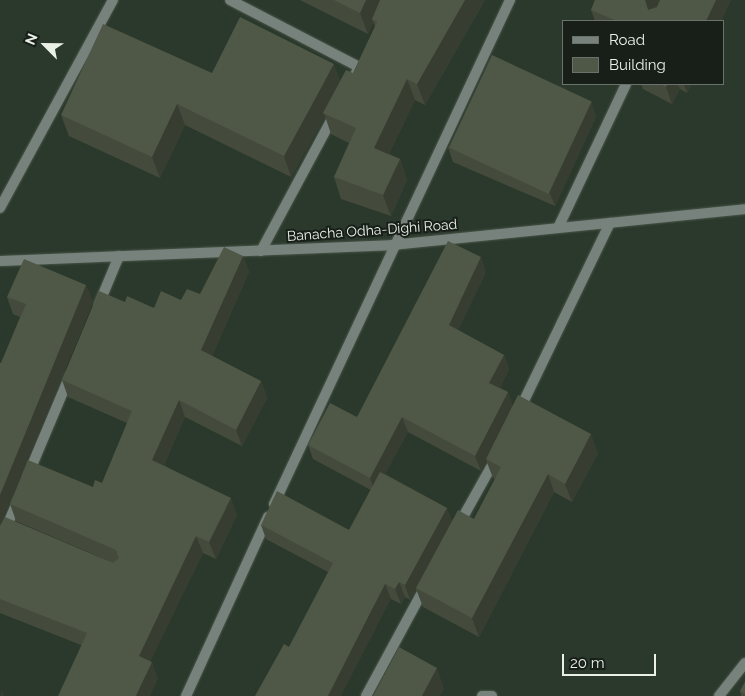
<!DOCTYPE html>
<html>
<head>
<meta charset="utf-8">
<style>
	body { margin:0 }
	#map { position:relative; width:745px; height:696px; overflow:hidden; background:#2b392c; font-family:Raleway,sans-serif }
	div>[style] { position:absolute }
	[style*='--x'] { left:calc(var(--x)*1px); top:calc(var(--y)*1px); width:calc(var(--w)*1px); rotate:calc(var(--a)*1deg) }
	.roads { filter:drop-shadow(0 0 1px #49564a) drop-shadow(0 0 1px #49564a) }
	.minor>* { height:10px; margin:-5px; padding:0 5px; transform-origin:5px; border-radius:5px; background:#78827d }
	.tertiary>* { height:10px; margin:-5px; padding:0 5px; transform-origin:5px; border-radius:5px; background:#78827d }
	.wall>* { inset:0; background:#444b3c }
	.shaded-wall>* { inset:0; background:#373d31 }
	.building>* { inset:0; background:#4f5746; transform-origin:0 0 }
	span { translate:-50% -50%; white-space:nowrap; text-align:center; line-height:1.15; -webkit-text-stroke:4px #181e18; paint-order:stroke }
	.street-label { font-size:14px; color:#e8f0e8 }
	.legend { position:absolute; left:562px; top:20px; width:162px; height:65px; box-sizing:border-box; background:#181e18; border:1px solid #6b726b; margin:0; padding:6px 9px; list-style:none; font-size:15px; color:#e8f0e8 }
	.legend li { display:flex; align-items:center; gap:10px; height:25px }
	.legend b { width:25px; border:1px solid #6b726b }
	.north { position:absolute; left:20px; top:20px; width:50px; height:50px; -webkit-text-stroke:4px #181e18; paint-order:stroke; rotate:293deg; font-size:14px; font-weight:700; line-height:20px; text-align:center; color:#e8f0e8 }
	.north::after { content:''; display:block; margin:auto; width:18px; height:22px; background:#e8f0e8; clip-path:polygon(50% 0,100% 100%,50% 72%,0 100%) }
	.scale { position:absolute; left:562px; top:654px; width:94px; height:22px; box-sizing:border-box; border:2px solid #e8f0e8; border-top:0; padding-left:6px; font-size:15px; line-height:18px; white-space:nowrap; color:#e8f0e8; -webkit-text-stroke:4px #181e18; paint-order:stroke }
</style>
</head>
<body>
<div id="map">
	<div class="roads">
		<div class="minor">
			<i style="--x:230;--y:0;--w:145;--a:27.4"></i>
			<i style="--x:359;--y:67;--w:9;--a:117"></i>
			<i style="--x:0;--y:208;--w:237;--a:-61.5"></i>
			<i style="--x:558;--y:228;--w:159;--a:-64.7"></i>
			<i style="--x:261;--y:251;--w:154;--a:-61.8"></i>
			<i style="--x:99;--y:304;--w:52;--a:-67.4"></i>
			<i style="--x:519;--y:411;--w:209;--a:-64.2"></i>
			<i style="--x:28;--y:475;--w:108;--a:-67.2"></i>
			<i style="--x:274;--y:504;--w:557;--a:-64.91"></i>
			<i style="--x:458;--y:526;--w:78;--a:-60.8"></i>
			<i style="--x:0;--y:542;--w:46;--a:-66.8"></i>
			<i style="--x:186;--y:696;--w:197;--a:-65.4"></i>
			<i style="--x:366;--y:696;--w:124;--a:-61.6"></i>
			<i style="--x:482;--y:696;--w:10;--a:0"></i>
			<i style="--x:719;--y:696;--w:42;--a:-51.8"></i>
		</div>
		<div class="tertiary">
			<i style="--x:0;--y:261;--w:392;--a:-2.3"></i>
			<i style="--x:392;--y:245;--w:355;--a:-5.8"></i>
		</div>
	</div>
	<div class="wall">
		<i style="clip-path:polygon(300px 0,485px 0,425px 105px,415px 100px,389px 154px,400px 159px,407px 180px,391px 216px,341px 199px,334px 177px,349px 143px,331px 134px,325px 116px,291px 177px,185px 125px,160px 178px,69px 136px,61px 115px,212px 73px,340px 81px,353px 73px,375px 27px,373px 22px,368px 34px)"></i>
		<i style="clip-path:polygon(595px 0,731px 0,721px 21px,595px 21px,591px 10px)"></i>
		<i style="clip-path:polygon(641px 84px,691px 84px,687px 93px,680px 89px,672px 104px,643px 89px)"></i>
		<i style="clip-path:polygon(591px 102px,596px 117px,555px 206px,453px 162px,448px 147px)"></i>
		<i style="clip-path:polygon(243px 256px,249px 272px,212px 356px,261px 381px,267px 398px,242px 446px,185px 417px,164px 465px,237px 515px,216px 559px,203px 553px,150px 661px,158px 679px,81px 645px,0 613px,0 363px,1px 363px,20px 317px,13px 314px,7px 297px,86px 285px,93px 302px,2px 522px,102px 558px,16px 521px,10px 504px,93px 487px,102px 483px,127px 423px,68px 397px,62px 380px,125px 302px,154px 308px,200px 294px)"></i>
		<i style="clip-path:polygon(evenodd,486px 272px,458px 330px,504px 355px,509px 369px,500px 388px,508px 392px,513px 407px,598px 453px,572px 502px,554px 492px,479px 637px,423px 607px,416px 589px,410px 600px,405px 597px,401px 604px,391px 599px,289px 647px,328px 572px,266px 539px,261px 525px,349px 530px,371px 490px,313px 459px,308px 445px,357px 417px,486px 272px,408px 432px,481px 471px,486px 460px,493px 478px,495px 479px,474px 519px,452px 521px,447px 508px,385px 474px,408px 432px)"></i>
		<i style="clip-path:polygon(745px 682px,745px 696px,741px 696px,740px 691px)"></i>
	</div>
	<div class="shaded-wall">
		<i style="clip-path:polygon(366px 0,384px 0,372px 19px,373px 22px,368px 34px,360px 13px)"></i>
		<i style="clip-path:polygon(465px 0,485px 0,425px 105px,417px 84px)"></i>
		<i style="clip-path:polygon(645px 0,663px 0,651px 18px)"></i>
		<i style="clip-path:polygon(716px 0,731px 0,721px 21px,706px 21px)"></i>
		<i style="clip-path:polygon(334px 64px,342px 85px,323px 113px,325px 116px,291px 177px,284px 156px)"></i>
		<i style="clip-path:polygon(407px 79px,415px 100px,382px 169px,374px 148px)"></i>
		<i style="clip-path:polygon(667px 84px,678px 84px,680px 89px,672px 104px,666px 87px)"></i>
		<i style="clip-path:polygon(684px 84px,691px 84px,687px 93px)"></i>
		<i style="clip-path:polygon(591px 102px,596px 117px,555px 206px,549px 191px)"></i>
		<i style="clip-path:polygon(177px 104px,185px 125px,160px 178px,152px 157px)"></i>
		<i style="clip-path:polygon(400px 159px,407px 180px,391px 216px,383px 195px)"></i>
		<i style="clip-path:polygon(243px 256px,249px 272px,207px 367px,201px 350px)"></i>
		<i style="clip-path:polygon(481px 257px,486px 272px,454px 339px,449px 325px)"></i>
		<i style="clip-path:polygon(86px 285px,93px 302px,0 527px,0 495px)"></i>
		<i style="clip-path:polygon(504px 355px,509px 369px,495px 398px,489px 383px)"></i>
		<i style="clip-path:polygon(261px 381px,267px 398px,242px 446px,236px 430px)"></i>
		<i style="clip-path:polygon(508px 392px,513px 407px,481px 471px,475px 456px)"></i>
		<i style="clip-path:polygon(179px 400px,185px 417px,159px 477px,152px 460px)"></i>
		<i style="clip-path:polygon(402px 417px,408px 432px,375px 493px,370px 478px)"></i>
		<i style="clip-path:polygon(591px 434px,598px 453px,572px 502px,565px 484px)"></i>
		<i style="clip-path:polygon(548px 474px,554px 492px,479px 637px,472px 618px)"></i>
		<i style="clip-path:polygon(231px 498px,237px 515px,216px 559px,209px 542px)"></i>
		<i style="clip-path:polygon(447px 508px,453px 522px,410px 600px,405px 585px)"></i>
		<i style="clip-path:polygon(196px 536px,203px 553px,145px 673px,139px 656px)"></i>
		<i style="clip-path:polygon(399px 582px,405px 597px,401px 604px,395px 589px)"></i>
		<i style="clip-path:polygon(385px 584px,391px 599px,341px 696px,328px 696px)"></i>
		<i style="clip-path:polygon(152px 662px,158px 679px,150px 696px,136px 696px)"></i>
		<i style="clip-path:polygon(437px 668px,444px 689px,440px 696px,422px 696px)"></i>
		<i style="clip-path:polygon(2px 690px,4px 696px,0 696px)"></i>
	</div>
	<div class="building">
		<i style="clip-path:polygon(334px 0,366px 0,360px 13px)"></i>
		<i style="clip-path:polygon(380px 0,465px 0,417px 84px,407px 79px,374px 148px,400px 159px,383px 195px,334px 177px,356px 128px,323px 113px,346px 70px,353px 73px,377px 22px,372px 19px)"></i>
		<i style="clip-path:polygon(595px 0,645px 0,648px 10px,657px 7px,660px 0,716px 0,706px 21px,617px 21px,591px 10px)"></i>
		<i style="clip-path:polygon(240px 17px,334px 64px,284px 156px,177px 104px,152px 157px,61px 115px,103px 24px,212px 73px)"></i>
		<i style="left:492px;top:55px;width:110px;height:102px;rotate:25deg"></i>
		<i style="clip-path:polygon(660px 84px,667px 84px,666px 87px)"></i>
		<i style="clip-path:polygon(448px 241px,481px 257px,449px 325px,504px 355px,489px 383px,508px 392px,475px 456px,402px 417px,370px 478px,308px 445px,330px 403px,357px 417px)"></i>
		<i style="clip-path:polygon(224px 247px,243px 256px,201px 350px,261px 381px,236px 430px,179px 400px,152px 460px,231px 498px,209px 542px,196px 536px,139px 656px,152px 662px,136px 696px,58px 696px,87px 633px,0 599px,0 526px,5px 517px,113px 563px,119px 558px,116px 550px,10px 504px,28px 460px,93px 487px,95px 480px,102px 483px,132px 411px,62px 380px,99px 291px,125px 302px,127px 296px,154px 308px,161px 291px,181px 300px,187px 289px,200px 294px)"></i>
		<i style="clip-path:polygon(24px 259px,86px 285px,0 495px,0 363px,1px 363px,26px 304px,7px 297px)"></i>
		<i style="clip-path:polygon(518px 395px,591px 434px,565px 484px,548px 474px,472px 618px,416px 588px,458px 510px,474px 519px,501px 467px,486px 459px)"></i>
		<i style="clip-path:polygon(380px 472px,447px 508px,405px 585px,399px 582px,395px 589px,385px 584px,328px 696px,255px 696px,284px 644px,289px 647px,333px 563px,261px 525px,277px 491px,349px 530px)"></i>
		<i style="clip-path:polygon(399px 647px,437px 668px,422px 696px,373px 696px)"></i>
		<i style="clip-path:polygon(745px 682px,745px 694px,740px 691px)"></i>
	</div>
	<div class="street-label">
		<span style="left:372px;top:230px;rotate:-4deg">Banacha Odha-Dighi Road</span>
	</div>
	<ul class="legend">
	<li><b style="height:6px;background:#78827d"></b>Road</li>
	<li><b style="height:14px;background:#4f5746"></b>Building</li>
	</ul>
	<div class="north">N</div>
	<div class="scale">20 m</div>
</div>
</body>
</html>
